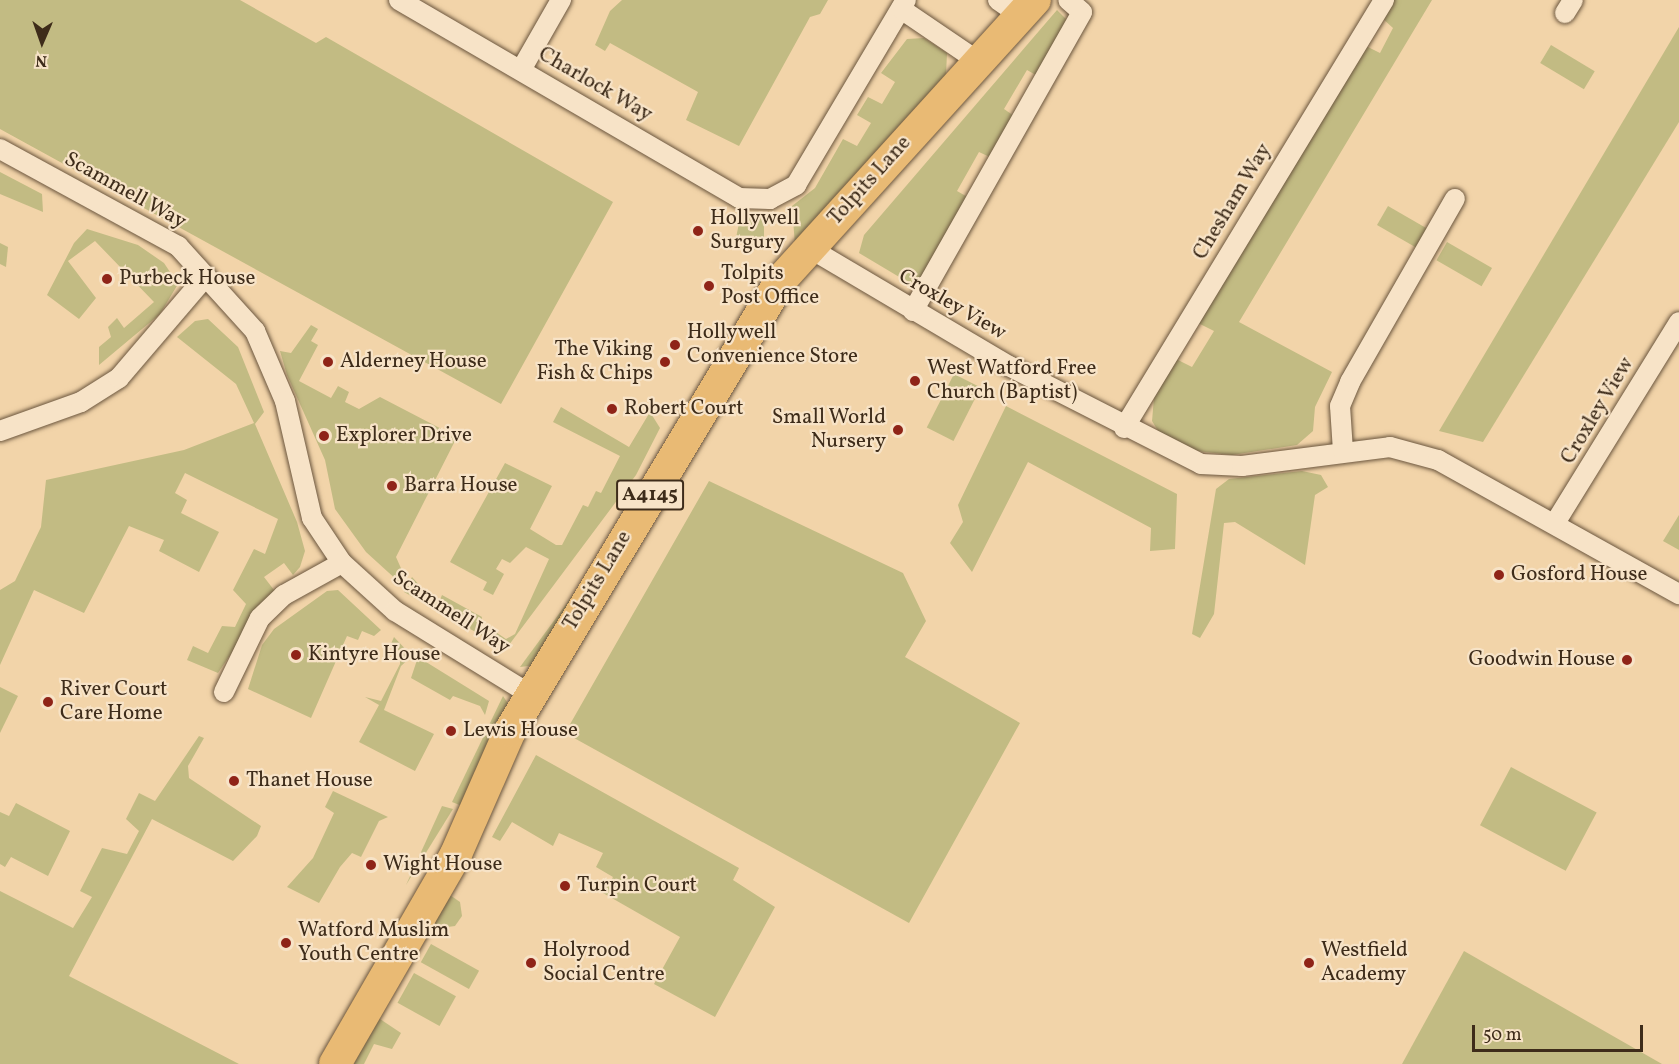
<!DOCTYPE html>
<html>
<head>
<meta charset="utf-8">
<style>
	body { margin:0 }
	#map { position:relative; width:1679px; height:1064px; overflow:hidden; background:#f2d4a9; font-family:Vollkorn,serif }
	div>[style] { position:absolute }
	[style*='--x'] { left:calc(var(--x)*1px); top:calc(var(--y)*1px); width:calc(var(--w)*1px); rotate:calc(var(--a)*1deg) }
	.green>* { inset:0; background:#c2bb83; transform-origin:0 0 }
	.roads { filter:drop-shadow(0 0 2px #6b563e) drop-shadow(0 0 2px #6b563e) }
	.street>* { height:20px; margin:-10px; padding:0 10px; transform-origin:10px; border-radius:10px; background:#f7e3c7 }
	.primary>* { height:32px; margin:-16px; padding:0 16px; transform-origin:16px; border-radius:16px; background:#e9ba74 }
	.dots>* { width:16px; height:16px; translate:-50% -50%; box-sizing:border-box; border:3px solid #f7e3c7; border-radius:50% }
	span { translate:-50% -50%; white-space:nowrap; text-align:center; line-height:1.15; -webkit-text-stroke:4.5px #f7e3c7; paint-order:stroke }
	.shield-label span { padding:2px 4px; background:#f7e3c7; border:2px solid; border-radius:4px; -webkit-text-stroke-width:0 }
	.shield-label { font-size:20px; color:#3e2c1a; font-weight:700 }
	.street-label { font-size:21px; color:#3e2c1a }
	.poi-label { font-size:21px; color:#3e2c1a }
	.left { translate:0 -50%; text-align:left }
	.right { translate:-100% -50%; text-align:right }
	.north { position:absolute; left:12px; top:12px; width:60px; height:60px; -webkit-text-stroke:4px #f7e3c7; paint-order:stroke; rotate:182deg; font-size:16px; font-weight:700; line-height:24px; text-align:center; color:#3e2c1a }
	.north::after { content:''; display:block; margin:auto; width:21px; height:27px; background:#3e2c1a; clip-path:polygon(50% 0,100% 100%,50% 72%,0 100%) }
	.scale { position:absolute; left:1472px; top:1025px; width:171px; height:27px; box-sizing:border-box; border:3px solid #3e2c1a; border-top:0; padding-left:8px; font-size:18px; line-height:21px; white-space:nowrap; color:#3e2c1a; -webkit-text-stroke:4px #f7e3c7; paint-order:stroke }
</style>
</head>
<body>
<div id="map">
	<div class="green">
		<i style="clip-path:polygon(0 0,240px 0,316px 43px,326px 37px,613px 202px,501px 404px,0 129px)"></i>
		<i style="clip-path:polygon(622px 0,828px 0,820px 14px,810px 17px,739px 146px,686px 120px,698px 92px,610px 43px,605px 51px,595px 45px,610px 11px)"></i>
		<i style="clip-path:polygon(1392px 0,1432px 0,1239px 322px,1332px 372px,1315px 407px,1313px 431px,1297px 445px,1232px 455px,1197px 451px,1160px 434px,1152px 421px,1154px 398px,1176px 359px,1192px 367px,1214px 331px,1198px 323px,1366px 46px,1380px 53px,1393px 28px,1382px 18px)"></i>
		<i style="clip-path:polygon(1057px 10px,1067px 20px,1041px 78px,1027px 70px,1004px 109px,1017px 118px,994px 159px,979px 152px,957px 191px,971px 199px,927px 276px,911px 284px,859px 253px,864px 235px)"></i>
		<i style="clip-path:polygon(1679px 27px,1679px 122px,1483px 442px,1439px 431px)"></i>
		<i style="clip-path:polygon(924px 38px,947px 53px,946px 75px,795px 245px,792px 206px,815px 188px,843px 139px,857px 146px,871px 123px,857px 115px,868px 97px,882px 104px,895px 82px,881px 73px,907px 39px)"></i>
		<i style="left:1551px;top:45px;width:51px;height:21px;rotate:31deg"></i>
		<i style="clip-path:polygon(0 172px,42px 194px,43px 212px,0 194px)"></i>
		<i style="left:1388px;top:206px;width:46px;height:22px;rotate:30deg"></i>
		<i style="clip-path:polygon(741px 213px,764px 216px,764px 238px,755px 250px,736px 238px)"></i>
		<i style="clip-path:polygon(87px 229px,138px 245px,164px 263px,178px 284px,160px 314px,99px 365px,99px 347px,111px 337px,108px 327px,117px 318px,124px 328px,154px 302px,95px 241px,68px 261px,96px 298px,79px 319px,47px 295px,74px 243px)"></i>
		<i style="left:1447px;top:242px;width:52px;height:21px;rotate:30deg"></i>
		<i style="clip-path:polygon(0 243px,8px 247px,6px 267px,0 264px)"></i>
		<i style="clip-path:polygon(208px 319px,238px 347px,264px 412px,255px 424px,297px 522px,305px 551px,300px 567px,293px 575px,284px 563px,264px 577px,274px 590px,218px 673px,187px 660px,193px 646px,208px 653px,222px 626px,235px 627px,246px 604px,233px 590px,254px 549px,265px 554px,278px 519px,185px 473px,175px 493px,187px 500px,181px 513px,219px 532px,199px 572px,159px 551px,164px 540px,129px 526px,84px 613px,34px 590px,0 665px,0 590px,15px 581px,41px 527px,46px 480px,184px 450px,254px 423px,236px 384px,177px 337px,195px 321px)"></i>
		<i style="clip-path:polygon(311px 325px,318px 329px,311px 341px,318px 345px,299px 381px,331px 398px,338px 386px,349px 392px,345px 402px,359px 409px,380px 397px,457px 437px,396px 557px,404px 575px,399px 582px,366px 552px,335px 509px,325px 460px,287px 375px,280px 351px,291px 353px)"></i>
		<i style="left:954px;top:374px;width:30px;height:60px;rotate:27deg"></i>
		<i style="clip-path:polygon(1006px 406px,1177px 494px,1175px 549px,1150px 551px,1151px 528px,1028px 462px,972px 572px,950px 543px,963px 522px,958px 505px)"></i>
		<i style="clip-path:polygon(561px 407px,629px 447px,650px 412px,660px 428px,636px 475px,506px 649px,404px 592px,412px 577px,430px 597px,439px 602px,442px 595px,482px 617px,481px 622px,506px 639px,515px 634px,549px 559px,526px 547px,510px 563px,502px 559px,496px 569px,504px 574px,493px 595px,483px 590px,487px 582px,450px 562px,505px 463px,552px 486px,530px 529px,556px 545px,562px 545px,583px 505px,588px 507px,596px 491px,601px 493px,620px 456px,553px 422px)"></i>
		<i style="clip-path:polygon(1302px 471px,1321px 475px,1328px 487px,1315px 495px,1305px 565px,1235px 522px,1224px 523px,1214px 614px,1200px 638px,1192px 634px,1216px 489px,1229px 479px)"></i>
		<i style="clip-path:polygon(709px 481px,903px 573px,926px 621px,905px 657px,1020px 723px,909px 923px,565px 733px)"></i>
		<i style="clip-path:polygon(1679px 515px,1679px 550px,1663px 541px)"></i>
		<i style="clip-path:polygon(611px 543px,537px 665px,520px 667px)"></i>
		<i style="clip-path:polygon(338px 590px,381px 630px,374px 636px,362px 631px,358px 640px,347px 636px,311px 718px,248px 689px,262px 645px,274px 629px,327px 591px)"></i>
		<i style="clip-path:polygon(394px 637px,412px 656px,401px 666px,384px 710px,434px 734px,415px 771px,359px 742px,379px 705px,365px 697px,381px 701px,400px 664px,400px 651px,390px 646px)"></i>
		<i style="clip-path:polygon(418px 657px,489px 701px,485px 715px,480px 706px,453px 696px,450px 700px,411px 678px)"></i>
		<i style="clip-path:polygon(0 687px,18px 696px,0 733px)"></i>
		<i style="clip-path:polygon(503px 696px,509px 705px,467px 808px,452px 802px)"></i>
		<i style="clip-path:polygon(199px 736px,204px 738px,188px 766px,189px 778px,261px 826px,257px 836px,233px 861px,152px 819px,69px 976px,239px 1064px,0 1064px,0 891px,73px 928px,92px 897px,80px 891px,102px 848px,127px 854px,139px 831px,126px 819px,139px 793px,155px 801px)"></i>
		<i style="clip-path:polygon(536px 755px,739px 868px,733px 880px,775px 907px,715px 1017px,654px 984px,680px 937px,603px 893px,613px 877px,596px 867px,603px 853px,559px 833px,553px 846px,512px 822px,500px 841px,492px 837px)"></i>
		<i style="left:1511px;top:767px;width:97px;height:66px;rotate:28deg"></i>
		<i style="clip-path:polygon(333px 791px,388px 817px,379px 821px,361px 857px,352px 853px,340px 867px,319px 903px,287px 887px,313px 858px,334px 813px,325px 807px)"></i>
		<i style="clip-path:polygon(16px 803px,70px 831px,48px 876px,11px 857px,5px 867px,0 864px,0 812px,9px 816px)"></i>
		<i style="clip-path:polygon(442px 806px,453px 809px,406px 885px)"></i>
		<i style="clip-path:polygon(447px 893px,460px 902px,462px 916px,455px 926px,440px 928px,431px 924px)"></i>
		<i style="left:431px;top:944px;width:55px;height:21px;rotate:29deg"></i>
		<i style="clip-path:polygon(1464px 951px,1662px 1064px,1402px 1064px)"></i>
		<i style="left:414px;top:973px;width:48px;height:34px;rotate:29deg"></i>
		<i style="clip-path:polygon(377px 1017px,401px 1033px,392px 1049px,374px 1044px,364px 1064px,354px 1064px)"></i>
	</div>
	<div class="roads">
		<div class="street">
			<i style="--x:399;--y:0;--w:393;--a:30.2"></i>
			<i style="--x:739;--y:198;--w:31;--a:2"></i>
			<i style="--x:770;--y:199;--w:30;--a:-28"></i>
			<i style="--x:796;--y:185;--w:215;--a:-59.3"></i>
			<i style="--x:998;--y:0;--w:28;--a:35"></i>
			<i style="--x:901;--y:9;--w:94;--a:34.2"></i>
			<i style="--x:1565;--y:13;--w:15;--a:-58"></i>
			<i style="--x:521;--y:70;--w:81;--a:-60.3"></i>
			<i style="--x:0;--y:149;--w:203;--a:28.6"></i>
			<i style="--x:178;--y:246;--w:115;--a:47.8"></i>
			<i style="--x:255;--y:331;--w:76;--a:66.8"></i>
			<i style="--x:285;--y:401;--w:120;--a:77"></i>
			<i style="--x:312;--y:518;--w:54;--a:56.3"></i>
			<i style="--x:342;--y:563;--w:72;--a:42.2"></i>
			<i style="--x:395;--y:611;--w:160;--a:31.7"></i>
			<i style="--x:811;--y:249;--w:230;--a:30.6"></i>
			<i style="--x:1009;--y:366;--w:216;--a:27"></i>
			<i style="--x:1201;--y:464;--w:41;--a:2.8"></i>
			<i style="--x:1242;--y:466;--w:149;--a:-7.3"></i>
			<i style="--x:1390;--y:447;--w:50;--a:15.2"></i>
			<i style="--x:1438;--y:460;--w:276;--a:29.1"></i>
			<i style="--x:913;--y:311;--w:343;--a:-60.5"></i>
			<i style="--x:1082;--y:12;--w:18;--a:-139"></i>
			<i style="--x:1124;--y:428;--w:501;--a:-58.72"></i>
			<i style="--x:0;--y:431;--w:86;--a:-19.7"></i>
			<i style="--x:81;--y:402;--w:45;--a:-32.3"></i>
			<i style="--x:119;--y:378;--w:134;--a:-49.5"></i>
			<i style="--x:1343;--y:451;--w:45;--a:-93.8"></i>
			<i style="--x:1340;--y:406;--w:26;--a:-67"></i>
			<i style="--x:1350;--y:382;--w:211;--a:-60.2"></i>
			<i style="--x:1555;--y:523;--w:236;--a:-58.3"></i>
			<i style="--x:224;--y:692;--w:82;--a:-64.1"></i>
			<i style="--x:260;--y:618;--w:33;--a:-44"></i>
			<i style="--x:284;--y:595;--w:66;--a:-28.9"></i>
		</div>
		<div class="primary">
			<i style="--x:335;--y:1064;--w:242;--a:-60"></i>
			<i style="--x:456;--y:854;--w:134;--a:-66.3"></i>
			<i style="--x:510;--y:731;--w:526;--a:-59"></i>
			<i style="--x:781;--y:280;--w:378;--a:-47.8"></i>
		</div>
	</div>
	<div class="dots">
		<i style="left:698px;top:231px;background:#8f2418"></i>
		<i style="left:107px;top:279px;background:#8f2418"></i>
		<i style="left:709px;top:286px;background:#8f2418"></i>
		<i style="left:675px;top:345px;background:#8f2418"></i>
		<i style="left:328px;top:362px;background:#8f2418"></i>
		<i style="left:665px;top:362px;background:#8f2418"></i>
		<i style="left:915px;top:381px;background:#8f2418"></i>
		<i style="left:612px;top:409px;background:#8f2418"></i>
		<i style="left:898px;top:430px;background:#8f2418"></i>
		<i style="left:324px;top:436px;background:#8f2418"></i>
		<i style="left:392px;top:486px;background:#8f2418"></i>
		<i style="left:1499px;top:575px;background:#8f2418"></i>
		<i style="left:296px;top:655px;background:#8f2418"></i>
		<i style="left:1627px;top:660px;background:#8f2418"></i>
		<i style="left:48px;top:702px;background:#8f2418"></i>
		<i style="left:451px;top:731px;background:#8f2418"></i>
		<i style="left:234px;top:781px;background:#8f2418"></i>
		<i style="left:371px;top:865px;background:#8f2418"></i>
		<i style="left:565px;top:886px;background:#8f2418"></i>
		<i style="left:286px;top:943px;background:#8f2418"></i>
		<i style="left:531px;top:963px;background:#8f2418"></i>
		<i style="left:1309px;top:963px;background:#8f2418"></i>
	</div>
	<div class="shield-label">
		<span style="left:650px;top:495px">A4145</span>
	</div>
	<div class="street-label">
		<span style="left:595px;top:85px;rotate:30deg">Charlock Way</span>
		<span style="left:870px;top:181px;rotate:-48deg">Tolpits Lane</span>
		<span style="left:125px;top:191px;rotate:29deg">Scammell Way</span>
		<span style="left:1233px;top:202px;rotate:-59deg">Chesham Way</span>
		<span style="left:952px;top:305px;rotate:30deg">Croxley View</span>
		<span style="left:1598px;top:411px;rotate:-59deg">Croxley View</span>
		<span style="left:598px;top:581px;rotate:-59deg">Tolpits Lane</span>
		<span style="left:451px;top:613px;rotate:33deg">Scammell Way</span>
	</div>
	<div class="poi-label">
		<span class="left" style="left:710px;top:231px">Hollywell<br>Surgury</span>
		<span class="left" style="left:721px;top:286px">Tolpits<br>Post Office</span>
		<span class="left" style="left:119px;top:279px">Purbeck House</span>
		<span class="left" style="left:687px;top:345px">Hollywell<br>Convenience Store</span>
		<span class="right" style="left:653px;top:362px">The Viking<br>Fish &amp; Chips</span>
		<span class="left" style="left:340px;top:362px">Alderney House</span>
		<span class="left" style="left:927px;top:381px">West Watford Free<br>Church (Baptist)</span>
		<span class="left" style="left:624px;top:409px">Robert Court</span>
		<span class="right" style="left:886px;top:430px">Small World<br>Nursery</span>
		<span class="left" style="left:336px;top:436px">Explorer Drive</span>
		<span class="left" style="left:404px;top:486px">Barra House</span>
		<span class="left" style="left:1511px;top:575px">Gosford House</span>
		<span class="left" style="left:308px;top:655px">Kintyre House</span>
		<span class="right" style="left:1615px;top:660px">Goodwin House</span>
		<span class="left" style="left:60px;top:702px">River Court<br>Care Home</span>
		<span class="left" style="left:463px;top:731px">Lewis House</span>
		<span class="left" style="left:246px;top:781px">Thanet House</span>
		<span class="left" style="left:383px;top:865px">Wight House</span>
		<span class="left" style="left:577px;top:886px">Turpin Court</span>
		<span class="left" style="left:298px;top:943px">Watford Muslim<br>Youth Centre</span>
		<span class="left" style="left:543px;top:963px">Holyrood<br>Social Centre</span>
		<span class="left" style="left:1321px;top:963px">Westfield<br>Academy</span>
	</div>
	<div class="north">N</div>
	<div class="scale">50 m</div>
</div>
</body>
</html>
